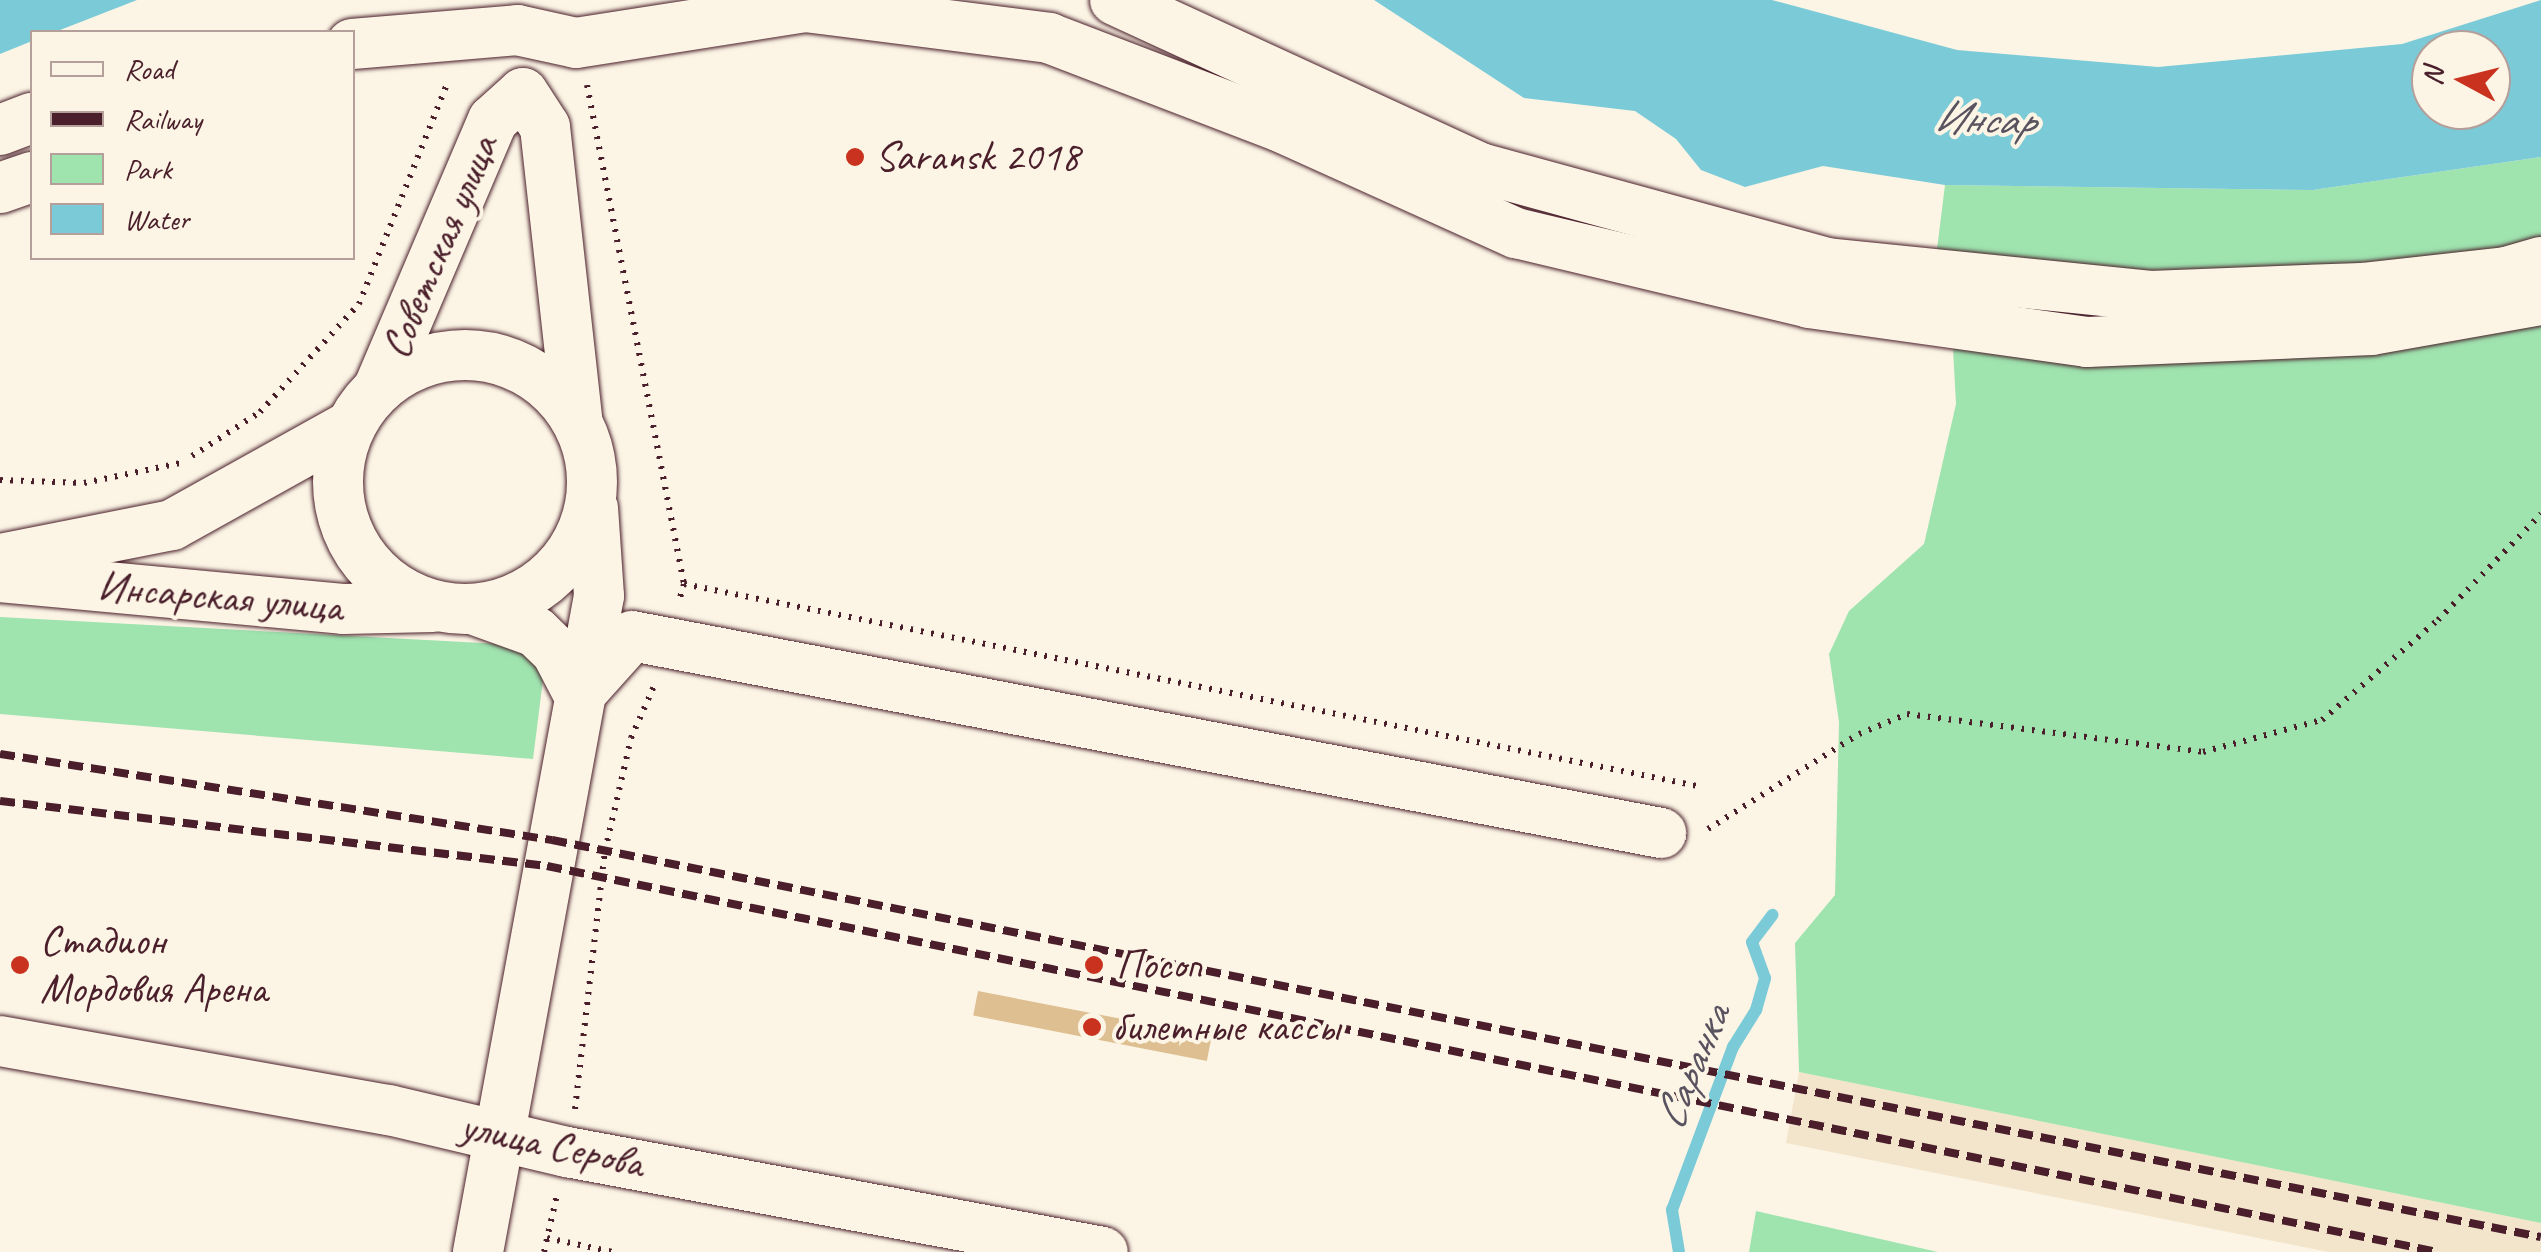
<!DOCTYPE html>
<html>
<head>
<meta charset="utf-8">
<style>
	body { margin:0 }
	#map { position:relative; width:2541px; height:1252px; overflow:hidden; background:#fcf5e5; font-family:Caveat,sans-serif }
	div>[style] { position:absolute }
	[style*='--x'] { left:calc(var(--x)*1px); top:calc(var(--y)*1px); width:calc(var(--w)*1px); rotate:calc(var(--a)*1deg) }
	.built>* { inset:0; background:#f3e5cc }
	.green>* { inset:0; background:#9fe3af }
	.water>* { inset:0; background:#7bcad8 }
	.stream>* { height:12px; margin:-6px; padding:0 6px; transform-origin:6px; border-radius:6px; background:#7bcad8 }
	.building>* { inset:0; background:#debf91; transform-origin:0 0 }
	.path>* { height:6px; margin-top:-3px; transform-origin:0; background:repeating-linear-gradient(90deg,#4a1f2b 0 2.5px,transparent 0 10.5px) }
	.roads { filter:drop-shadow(0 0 2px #4a1f2b) drop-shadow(0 0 2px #4a1f2b) }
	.minor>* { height:50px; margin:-25px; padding:0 25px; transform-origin:25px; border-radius:25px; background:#fcf5e5 }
	.minor>.ring { margin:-25px; padding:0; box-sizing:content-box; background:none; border:50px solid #fcf5e5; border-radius:50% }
	.rail>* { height:8px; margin-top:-4px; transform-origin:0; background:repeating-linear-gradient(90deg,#4a1f2b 0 15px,transparent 0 23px) }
	.dots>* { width:28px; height:28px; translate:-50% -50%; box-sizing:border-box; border:5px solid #fcf5e5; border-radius:50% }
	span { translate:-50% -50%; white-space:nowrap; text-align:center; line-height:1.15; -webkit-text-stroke:8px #fcf5e5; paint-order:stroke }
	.poi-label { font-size:42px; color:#4a1f2b }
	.left { translate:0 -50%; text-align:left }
	.street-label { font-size:42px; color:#4a1f2b }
	.water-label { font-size:45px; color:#59525f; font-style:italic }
	.legend { position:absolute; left:30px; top:30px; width:325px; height:230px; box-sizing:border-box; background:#fcf5e5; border:2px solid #b59f9b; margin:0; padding:12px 18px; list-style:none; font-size:30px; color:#4a1f2b }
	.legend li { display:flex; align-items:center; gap:20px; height:50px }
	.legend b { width:50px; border:2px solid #b59f9b }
	.north { position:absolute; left:2411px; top:30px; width:100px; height:100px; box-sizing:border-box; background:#fcf5e5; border:2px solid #b59f9b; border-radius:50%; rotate:277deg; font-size:28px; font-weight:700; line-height:40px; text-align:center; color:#4a1f2b }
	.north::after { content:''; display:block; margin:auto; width:35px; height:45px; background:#c8321e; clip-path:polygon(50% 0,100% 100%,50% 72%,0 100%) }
</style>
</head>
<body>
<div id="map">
	<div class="built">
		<i style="clip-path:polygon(1799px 1072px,2541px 1223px,2541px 1252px,2328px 1252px,1786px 1143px)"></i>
	</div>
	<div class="green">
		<i style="clip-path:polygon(2541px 157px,2541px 1223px,1799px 1072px,1795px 943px,1835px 895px,1839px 722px,1829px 654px,1849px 611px,1924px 544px,1956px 404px,1952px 330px,1934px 273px,1945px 185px,2313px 190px)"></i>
		<i style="clip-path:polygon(0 617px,501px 644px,545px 664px,533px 759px,0 714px)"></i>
		<i style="clip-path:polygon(1756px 1211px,1938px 1252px,1749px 1252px)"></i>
	</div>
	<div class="water">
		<i style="clip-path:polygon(0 0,137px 0,55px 32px,32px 32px,32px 41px,0 54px)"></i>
		<i style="clip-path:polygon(evenodd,1374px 0,1772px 0,1957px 50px,2158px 67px,2402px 44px,2541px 0,2541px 157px,2313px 190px,1945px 185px,1823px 166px,1745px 187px,1701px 170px,1676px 139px,1635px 111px,1524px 98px,1374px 0,2431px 50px,2491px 50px,2491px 110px,2431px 110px,2431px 50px)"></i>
	</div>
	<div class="stream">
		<i style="--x:1679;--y:1252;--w:43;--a:-99.5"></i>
		<i style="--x:1672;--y:1210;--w:174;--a:-69.5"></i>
		<i style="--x:1733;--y:1047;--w:44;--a:-58.1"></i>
		<i style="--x:1756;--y:1010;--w:33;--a:-74"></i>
		<i style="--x:1765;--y:978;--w:38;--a:-110"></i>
		<i style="--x:1752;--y:942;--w:34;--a:-53"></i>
	</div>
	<div class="building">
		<i style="left:978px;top:991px;width:238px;height:25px;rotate:11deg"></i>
	</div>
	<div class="path">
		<i style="--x:587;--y:85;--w:508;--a:79"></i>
		<i style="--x:684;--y:584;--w:15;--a:106"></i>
		<i style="--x:192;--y:456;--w:81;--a:-32.9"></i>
		<i style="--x:260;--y:412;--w:147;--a:-47.5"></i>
		<i style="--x:359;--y:304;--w:239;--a:-68.2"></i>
		<i style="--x:0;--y:480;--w:84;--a:2"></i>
		<i style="--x:84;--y:483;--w:99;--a:-11.7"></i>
		<i style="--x:684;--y:584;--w:1034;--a:11.27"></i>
		<i style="--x:1708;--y:829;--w:178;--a:-32.2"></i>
		<i style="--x:1859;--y:734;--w:52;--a:-22.6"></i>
		<i style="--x:1907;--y:714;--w:298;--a:7.3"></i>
		<i style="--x:2203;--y:752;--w:123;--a:-15.1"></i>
		<i style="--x:2322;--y:720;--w:153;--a:-40.8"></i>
		<i style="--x:2438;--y:620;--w:148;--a:-45.8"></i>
		<i style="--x:575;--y:1109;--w:260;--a:-83.4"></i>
		<i style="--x:605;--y:851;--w:116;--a:-77"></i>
		<i style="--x:631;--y:738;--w:57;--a:-66.1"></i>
		<i style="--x:547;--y:1238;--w:67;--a:12"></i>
		<i style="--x:544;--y:1252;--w:58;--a:-77.2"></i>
	</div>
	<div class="roads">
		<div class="minor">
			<i style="--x:1115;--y:0;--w:402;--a:24.7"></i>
			<i style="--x:1480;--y:168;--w:360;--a:15.3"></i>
			<i style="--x:1827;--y:263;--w:325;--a:5.8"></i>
			<i style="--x:2150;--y:296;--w:212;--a:-2.2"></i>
			<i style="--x:2362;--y:288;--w:145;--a:-6.3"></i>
			<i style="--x:2506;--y:272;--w:36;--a:-16"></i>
			<i style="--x:352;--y:44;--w:166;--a:-4.8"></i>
			<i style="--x:517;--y:30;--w:60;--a:12.4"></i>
			<i style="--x:576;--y:43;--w:232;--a:-8.9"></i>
			<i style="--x:805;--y:7;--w:246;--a:7.2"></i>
			<i style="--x:1049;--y:38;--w:251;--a:21"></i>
			<i style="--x:1283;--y:128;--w:256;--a:24.3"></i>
			<i style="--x:1516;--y:233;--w:301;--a:13.4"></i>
			<i style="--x:1809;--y:303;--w:281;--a:8"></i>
			<i style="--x:2087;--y:342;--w:285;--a:-2.4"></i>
			<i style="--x:2372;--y:330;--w:172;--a:-10.1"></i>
			<i style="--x:0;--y:130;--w:34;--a:-21"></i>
			<i style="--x:0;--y:188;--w:34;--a:-19"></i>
			<i class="ring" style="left:338px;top:355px;width:204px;height:204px"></i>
			<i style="--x:379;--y:387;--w:290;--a:-66.9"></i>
			<i style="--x:493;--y:120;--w:40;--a:-42"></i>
			<i style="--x:523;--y:93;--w:40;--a:57.1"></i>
			<i style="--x:545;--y:127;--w:294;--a:83.7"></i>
			<i style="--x:0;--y:559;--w:175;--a:-11.2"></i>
			<i style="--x:172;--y:525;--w:204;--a:-29.1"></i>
			<i style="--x:0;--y:577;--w:344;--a:5.3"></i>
			<i style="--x:343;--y:609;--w:90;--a:-1.3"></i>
			<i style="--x:472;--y:609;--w:68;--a:19.8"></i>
			<i style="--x:536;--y:632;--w:28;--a:44"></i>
			<i style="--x:556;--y:651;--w:50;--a:62.4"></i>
			<i style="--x:579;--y:695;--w:79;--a:-48.1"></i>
			<i style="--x:632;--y:636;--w:1048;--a:10.84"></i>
			<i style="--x:0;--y:1041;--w:395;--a:10.1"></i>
			<i style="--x:389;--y:1110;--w:183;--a:13.3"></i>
			<i style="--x:567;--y:1152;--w:545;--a:10.57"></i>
			<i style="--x:478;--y:1252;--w:667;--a:-79.55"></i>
			<i style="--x:599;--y:596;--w:88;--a:-93.9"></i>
		</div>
	</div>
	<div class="rail">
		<i style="--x:0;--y:754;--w:559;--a:8.86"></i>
		<i style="--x:552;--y:840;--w:2028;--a:11.29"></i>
		<i style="--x:0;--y:801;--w:551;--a:6.78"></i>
		<i style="--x:547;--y:866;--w:1929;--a:11.54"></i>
	</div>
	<div class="dots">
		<i style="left:855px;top:157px;background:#c8321e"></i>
		<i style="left:20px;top:965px;background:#c8321e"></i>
		<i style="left:1094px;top:965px;background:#c8321e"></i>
		<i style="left:1092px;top:1027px;background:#c8321e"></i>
	</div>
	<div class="poi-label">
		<span class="left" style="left:875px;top:157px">Saransk 2018</span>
		<span class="left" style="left:40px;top:965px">Стадион<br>Мордовия Арена</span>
		<span class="left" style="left:1116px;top:965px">Посоп</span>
		<span class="left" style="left:1112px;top:1027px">билетные кассы</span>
	</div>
	<div class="street-label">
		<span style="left:440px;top:247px;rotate:-67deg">Советская улица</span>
		<span style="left:220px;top:597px;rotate:5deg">Инсарская улица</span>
		<span style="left:552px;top:1145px;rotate:12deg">улица Серова</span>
	</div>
	<div class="water-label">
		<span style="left:1984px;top:119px;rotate:3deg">Инсар</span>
		<span style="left:1692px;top:1067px;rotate:-67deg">Саранка</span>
	</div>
	<ul class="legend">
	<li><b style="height:12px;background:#fcf5e5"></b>Road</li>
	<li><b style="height:12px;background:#4a1f2b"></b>Railway</li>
	<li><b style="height:28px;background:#9fe3af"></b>Park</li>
	<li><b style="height:28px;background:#7bcad8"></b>Water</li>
	</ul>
	<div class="north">N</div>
</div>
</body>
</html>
